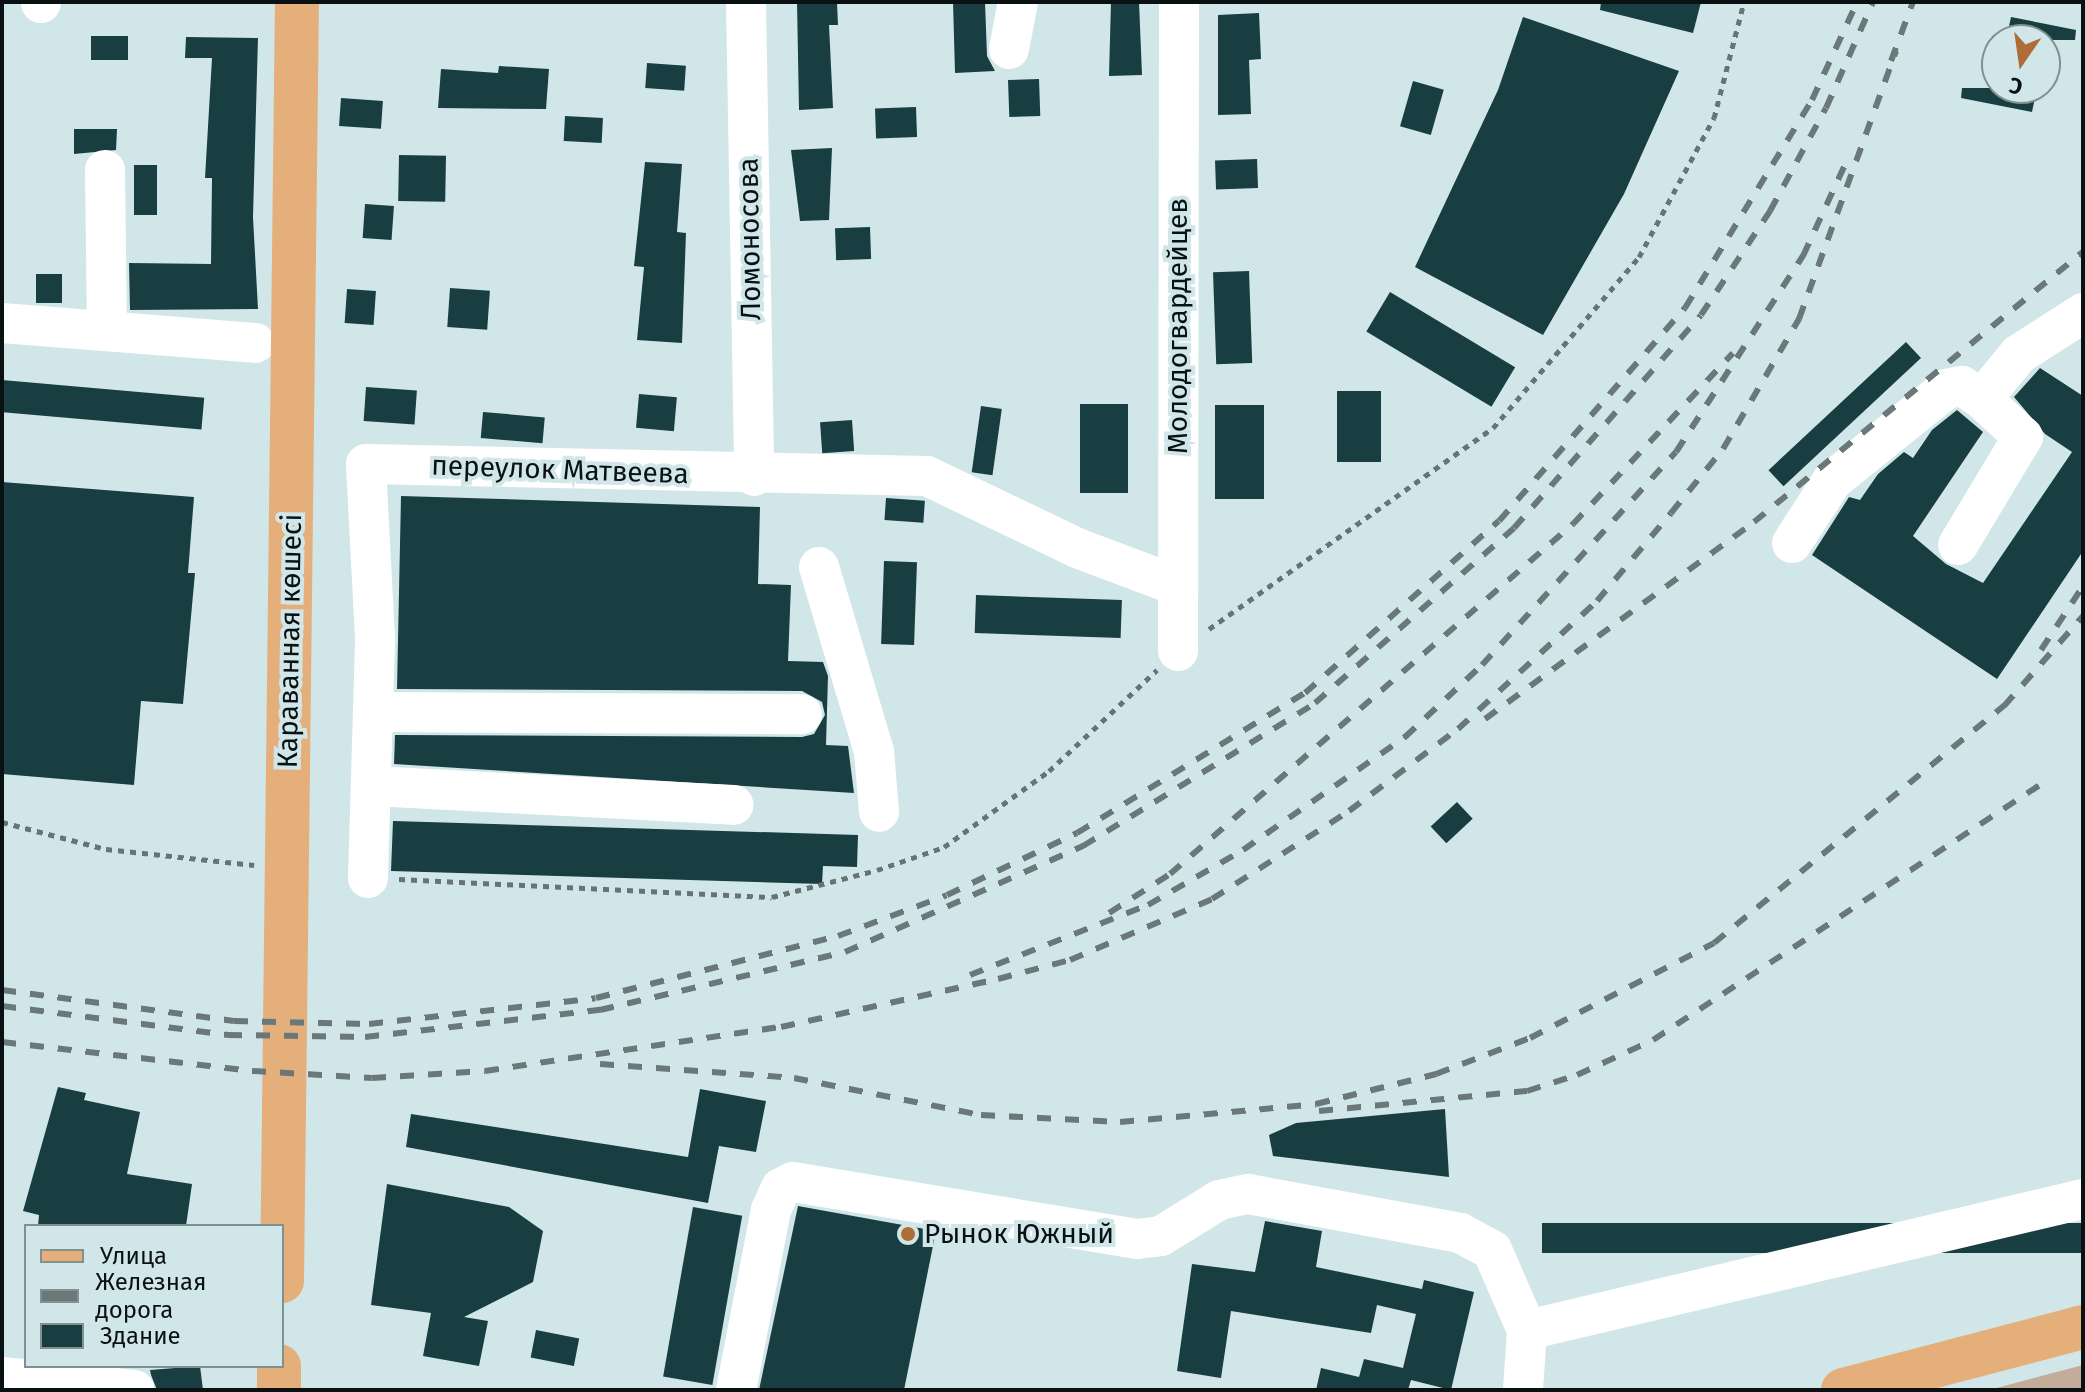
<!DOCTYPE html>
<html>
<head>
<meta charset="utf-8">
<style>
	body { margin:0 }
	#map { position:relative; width:2085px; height:1392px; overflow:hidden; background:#d1e6e8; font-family:"Fira Sans",sans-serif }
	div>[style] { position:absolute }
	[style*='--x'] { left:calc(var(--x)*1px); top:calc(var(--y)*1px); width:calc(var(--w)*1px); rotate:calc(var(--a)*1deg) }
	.green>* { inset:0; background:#c4ac9b }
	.building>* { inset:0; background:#183e41; transform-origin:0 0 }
	.path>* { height:5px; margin-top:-2.5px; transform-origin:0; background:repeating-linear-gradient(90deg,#677476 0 6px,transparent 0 12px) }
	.minor>* { height:40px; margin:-20px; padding:0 20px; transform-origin:20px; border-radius:20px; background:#fff }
	.major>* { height:44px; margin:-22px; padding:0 22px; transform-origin:22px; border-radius:22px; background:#e5af7b }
	.rail>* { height:6px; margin-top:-3px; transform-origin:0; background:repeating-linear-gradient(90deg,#6b787a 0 14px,transparent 0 28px) }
	.dots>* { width:22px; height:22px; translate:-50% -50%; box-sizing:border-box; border:4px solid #d1e6e8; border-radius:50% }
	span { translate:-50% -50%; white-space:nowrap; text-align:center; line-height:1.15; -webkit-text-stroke:8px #d1e6e8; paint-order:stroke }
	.street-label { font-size:28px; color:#0a1112 }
	.poi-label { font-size:28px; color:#0a1112 }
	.left { translate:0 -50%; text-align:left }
	.frame { position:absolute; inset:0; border:4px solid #0a1112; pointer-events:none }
	.legend { position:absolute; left:24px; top:1224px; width:260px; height:144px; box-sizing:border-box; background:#d1e6e8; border:2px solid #819192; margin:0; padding:10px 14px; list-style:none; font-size:24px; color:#0a1112 }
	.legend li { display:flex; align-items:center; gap:16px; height:40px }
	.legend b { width:40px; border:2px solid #819192 }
	.north { position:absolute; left:1981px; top:24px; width:80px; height:80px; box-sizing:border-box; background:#d1e6e8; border:2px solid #819192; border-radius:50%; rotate:193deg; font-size:22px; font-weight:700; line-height:32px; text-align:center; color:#0a1112 }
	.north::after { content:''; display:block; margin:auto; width:28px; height:36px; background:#ae6d37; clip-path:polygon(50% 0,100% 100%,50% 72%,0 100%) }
</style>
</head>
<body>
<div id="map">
	<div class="green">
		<i style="clip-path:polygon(2083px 1365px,2083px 1390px,1989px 1390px)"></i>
	</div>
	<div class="building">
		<i style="clip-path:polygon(797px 2px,837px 2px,838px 25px,829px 25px,833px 108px,799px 110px)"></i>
		<i style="clip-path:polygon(953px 2px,985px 2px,987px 56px,995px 71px,955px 73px)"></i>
		<i style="clip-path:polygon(1111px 2px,1139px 2px,1142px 75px,1109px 76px)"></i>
		<i style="clip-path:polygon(1601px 2px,1701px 2px,1693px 33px,1600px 10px)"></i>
		<i style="clip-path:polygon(1259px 13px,1261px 59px,1249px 60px,1251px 114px,1218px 115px,1218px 15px)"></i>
		<i style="clip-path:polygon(1523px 17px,1679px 71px,1624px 194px,1543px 335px,1415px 267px,1498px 90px)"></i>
		<i style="clip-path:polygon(2011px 17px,2076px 30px,2075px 40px,2006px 40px)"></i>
		<i style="left:91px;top:36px;width:37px;height:24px"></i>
		<i style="clip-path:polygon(186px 37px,258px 38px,253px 217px,258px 309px,130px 310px,129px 263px,211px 264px,212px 178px,205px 178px,212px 58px,185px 58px)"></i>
		<i style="left:647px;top:63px;width:39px;height:25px;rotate:4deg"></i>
		<i style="clip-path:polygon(499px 66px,549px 69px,546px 109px,438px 108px,441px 69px,498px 73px)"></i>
		<i style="left:1039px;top:79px;width:37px;height:31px;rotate:88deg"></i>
		<i style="left:1413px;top:81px;width:32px;height:47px;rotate:16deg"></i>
		<i style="clip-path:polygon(1962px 88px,2037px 88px,2032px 112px,1961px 98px)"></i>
		<i style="left:341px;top:98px;width:42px;height:28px;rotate:4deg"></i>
		<i style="left:916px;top:107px;width:30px;height:41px;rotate:88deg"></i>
		<i style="left:565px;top:116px;width:38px;height:25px;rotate:3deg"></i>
		<i style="clip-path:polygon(74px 129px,117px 129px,116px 150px,74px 154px)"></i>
		<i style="clip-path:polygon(832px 148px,829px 220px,800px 221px,791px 150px)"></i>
		<i style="left:399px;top:155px;width:47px;height:46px;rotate:1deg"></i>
		<i style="left:1257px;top:159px;width:29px;height:42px;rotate:88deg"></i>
		<i style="clip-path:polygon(645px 162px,682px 164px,677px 232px,686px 233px,682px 343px,637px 340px,644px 267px,634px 266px)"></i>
		<i style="left:134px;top:165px;width:23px;height:50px"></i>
		<i style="left:365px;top:204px;width:29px;height:34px;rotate:4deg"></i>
		<i style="left:870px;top:227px;width:32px;height:35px;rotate:88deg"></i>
		<i style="left:1249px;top:271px;width:92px;height:36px;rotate:88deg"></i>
		<i style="left:36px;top:274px;width:26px;height:29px"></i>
		<i style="left:450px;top:288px;width:40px;height:39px;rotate:4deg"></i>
		<i style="left:347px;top:289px;width:29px;height:34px;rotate:4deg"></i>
		<i style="left:1390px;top:292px;width:146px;height:46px;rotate:31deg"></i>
		<i style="left:1906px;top:342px;width:22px;height:188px;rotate:47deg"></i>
		<i style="clip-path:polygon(2040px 368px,2083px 396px,2083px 551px,1997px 679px,1812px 555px,1849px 497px,1860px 500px,1878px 474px,1904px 452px,1913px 458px,1932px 430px,1957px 410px,1983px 432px,1913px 536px,1946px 564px,1983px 583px,2072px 452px,2045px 434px,2014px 397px)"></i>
		<i style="left:2px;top:380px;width:203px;height:32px;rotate:5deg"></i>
		<i style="left:366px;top:387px;width:51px;height:34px;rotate:4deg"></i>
		<i style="left:1337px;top:391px;width:44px;height:71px"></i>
		<i style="left:639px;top:394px;width:38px;height:34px;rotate:5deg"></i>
		<i style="left:1128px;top:404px;width:89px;height:48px;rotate:90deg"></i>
		<i style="left:1215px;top:405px;width:49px;height:94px"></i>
		<i style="left:981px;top:406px;width:21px;height:67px;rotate:8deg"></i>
		<i style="left:483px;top:412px;width:62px;height:26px;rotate:5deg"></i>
		<i style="left:852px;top:420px;width:31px;height:32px;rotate:86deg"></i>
		<i style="clip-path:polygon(2px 482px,194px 497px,188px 573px,195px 573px,183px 704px,141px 701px,134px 785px,2px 774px)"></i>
		<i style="clip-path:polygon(401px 496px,760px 507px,758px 584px,791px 585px,788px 661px,823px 662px,828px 676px,826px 745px,848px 746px,854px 793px,394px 764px,395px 735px,802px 737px,814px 734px,825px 715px,822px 702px,802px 691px,397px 689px)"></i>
		<i style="left:886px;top:498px;width:39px;height:22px;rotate:4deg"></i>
		<i style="left:884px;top:561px;width:33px;height:83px;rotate:2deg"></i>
		<i style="left:976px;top:595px;width:146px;height:38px;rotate:2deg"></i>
		<i style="left:1457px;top:802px;width:23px;height:36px;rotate:47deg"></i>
		<i style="clip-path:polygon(393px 821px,858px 835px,857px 867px,823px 866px,822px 884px,391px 871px)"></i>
		<i style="clip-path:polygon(58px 1087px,86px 1093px,84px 1100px,140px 1112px,127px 1174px,192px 1184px,186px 1226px,38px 1226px,39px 1215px,23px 1211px)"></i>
		<i style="clip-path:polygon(700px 1089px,766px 1101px,756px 1152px,719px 1146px,708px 1203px,406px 1147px,411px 1114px,688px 1157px)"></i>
		<i style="clip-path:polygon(1445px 1109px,1449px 1177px,1273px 1156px,1269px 1135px,1296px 1123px)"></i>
		<i style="clip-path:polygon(387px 1184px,509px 1207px,543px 1231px,533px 1282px,464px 1317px,488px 1321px,479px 1366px,423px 1356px,431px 1313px,371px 1305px)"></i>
		<i style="clip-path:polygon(798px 1206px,936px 1231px,904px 1390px,759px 1390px)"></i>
		<i style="left:693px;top:1207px;width:50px;height:172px;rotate:10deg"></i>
		<i style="clip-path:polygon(1265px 1221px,1322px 1231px,1316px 1267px,1422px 1289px,1424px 1280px,1474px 1292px,1451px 1390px,1411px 1380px,1408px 1390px,1316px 1390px,1321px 1368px,1359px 1377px,1364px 1359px,1403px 1368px,1416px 1314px,1377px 1305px,1371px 1333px,1231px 1311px,1221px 1378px,1177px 1371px,1192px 1264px,1255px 1272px)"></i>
		<i style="left:2083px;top:1223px;width:30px;height:541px;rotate:90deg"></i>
		<i style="left:536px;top:1330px;width:44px;height:28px;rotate:11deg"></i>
		<i style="clip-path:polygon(200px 1366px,203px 1390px,157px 1390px,151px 1375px,150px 1370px)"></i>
	</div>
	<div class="path">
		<i style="--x:1209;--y:629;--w:348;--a:-35.3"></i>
		<i style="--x:1493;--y:428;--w:225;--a:-49.5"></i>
		<i style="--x:1639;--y:257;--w:158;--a:-61.7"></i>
		<i style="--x:1714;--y:118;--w:120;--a:-75.5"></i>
		<i style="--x:2;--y:822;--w:107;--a:14.6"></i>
		<i style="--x:106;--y:849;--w:149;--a:6.2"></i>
		<i style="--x:399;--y:879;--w:373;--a:2.8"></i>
		<i style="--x:772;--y:897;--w:108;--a:-14.4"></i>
		<i style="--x:877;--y:870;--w:71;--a:-18.9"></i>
		<i style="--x:944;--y:847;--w:130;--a:-35.9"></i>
		<i style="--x:1049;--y:771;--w:148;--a:-43.1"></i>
	</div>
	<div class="minor">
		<i style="--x:41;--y:2;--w:1;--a:90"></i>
		<i style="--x:746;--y:2;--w:474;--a:89"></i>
		<i style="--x:1009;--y:49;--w:48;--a:-79.2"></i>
		<i style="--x:105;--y:170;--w:161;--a:89.3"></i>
		<i style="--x:2;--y:323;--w:254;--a:4.5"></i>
		<i style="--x:1792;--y:543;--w:74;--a:-57.2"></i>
		<i style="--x:1832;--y:481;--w:146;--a:-38.9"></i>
		<i style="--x:1946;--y:389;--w:16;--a:-11"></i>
		<i style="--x:1962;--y:386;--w:24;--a:33"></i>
		<i style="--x:1958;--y:545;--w:126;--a:-59"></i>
		<i style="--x:2023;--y:437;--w:56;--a:-137.2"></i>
		<i style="--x:1982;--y:399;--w:58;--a:-50.6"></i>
		<i style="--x:2019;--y:354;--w:76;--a:-32.6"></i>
		<i style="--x:819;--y:567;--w:192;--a:73.4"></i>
		<i style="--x:874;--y:751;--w:61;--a:85.3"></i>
		<i style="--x:1178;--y:651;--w:649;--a:-89.91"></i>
		<i style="--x:374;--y:712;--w:428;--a:0.3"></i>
		<i style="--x:373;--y:786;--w:361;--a:3"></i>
		<i style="--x:368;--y:878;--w:240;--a:-88.3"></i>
		<i style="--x:375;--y:638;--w:174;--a:-93"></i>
		<i style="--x:366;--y:464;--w:561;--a:1.23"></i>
		<i style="--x:927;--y:476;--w:166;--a:25.6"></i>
		<i style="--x:1077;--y:548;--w:108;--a:20.6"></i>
		<i style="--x:2;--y:1377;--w:133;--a:5.6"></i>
		<i style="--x:736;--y:1390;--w:183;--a:-79"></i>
		<i style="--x:771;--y:1210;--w:24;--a:-66"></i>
		<i style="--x:781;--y:1188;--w:13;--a:-27"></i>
		<i style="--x:793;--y:1182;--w:349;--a:9.4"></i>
		<i style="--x:1137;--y:1239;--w:24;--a:-7"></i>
		<i style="--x:1161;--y:1236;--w:68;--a:-31.8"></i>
		<i style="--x:1219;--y:1200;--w:30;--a:-12"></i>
		<i style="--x:1248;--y:1194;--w:216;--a:10.4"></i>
		<i style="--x:1460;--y:1233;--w:36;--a:28"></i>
		<i style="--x:1492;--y:1250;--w:87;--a:66.4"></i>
		<i style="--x:1523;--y:1390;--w:60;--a:-86.2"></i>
		<i style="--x:1527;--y:1330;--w:571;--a:-13.26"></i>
	</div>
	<div class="major">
		<i style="--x:282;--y:1281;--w:1279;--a:-89.33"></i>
		<i style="--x:279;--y:1366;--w:24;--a:90"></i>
		<i style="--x:1843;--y:1390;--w:248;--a:-14.7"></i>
	</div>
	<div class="rail">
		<i style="--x:1891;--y:61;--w:63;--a:-69.6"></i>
		<i style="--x:2041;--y:650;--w:77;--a:-56.7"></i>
		<i style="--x:1485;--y:719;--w:333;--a:-36.2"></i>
		<i style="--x:1754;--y:522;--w:426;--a:-39.4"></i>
		<i style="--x:1109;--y:913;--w:72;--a:-32.6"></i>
		<i style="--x:1170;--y:874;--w:534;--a:-40.97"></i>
		<i style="--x:1573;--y:524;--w:234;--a:-46.9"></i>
		<i style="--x:970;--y:975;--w:191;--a:-21.5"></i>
		<i style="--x:1148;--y:905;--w:110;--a:-30.1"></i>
		<i style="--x:1243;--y:850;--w:198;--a:-34.9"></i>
		<i style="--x:1405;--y:737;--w:105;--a:-43.1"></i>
		<i style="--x:1482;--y:665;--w:288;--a:-47.7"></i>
		<i style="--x:1676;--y:452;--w:234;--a:-57.1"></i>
		<i style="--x:1803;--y:256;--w:110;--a:-65.3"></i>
		<i style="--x:2;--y:990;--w:234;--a:7.6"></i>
		<i style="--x:234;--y:1021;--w:135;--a:1.3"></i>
		<i style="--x:369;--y:1024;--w:228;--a:-6.5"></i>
		<i style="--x:596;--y:998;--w:250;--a:-14.4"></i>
		<i style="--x:838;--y:936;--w:116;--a:-20.6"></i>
		<i style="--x:947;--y:895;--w:144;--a:-25.5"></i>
		<i style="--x:1077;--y:833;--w:268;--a:-31.6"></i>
		<i style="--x:1305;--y:693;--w:259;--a:-41.6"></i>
		<i style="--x:1499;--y:521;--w:283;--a:-48.9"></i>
		<i style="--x:1685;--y:308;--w:244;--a:-58.6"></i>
		<i style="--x:1812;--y:100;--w:108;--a:-65.3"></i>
		<i style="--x:2;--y:1006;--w:228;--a:7.3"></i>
		<i style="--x:228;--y:1035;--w:137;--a:0.8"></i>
		<i style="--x:365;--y:1037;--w:237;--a:-6.6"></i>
		<i style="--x:600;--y:1010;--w:252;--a:-13.3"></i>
		<i style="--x:845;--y:952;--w:261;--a:-24"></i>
		<i style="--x:1083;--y:846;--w:273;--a:-31.6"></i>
		<i style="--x:1315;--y:703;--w:265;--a:-41.3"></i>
		<i style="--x:1514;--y:528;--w:283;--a:-48.7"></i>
		<i style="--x:1701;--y:315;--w:125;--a:-56.4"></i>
		<i style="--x:1770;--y:211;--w:117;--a:-61.5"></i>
		<i style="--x:1826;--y:108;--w:116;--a:-66.1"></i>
		<i style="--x:2;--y:1042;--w:252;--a:6.6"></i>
		<i style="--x:252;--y:1071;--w:120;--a:3.3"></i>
		<i style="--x:372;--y:1078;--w:113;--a:-3.5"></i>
		<i style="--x:485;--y:1071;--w:299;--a:-8.5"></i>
		<i style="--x:781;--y:1027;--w:222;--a:-12.5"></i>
		<i style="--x:998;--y:979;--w:74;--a:-14.8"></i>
		<i style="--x:1070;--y:960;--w:155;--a:-23.2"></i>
		<i style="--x:1212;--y:899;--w:163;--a:-32.7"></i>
		<i style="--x:1349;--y:811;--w:136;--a:-37"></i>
		<i style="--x:1458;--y:729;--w:189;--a:-42.6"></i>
		<i style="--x:1597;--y:601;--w:115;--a:-49.9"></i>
		<i style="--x:1671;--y:513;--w:82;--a:-50.9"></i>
		<i style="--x:1723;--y:449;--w:151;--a:-59.7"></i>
		<i style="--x:1799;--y:319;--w:285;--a:-70.1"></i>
		<i style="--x:600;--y:1064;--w:195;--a:4.1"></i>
		<i style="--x:794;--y:1078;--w:191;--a:11.2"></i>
		<i style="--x:981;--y:1115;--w:139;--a:2.9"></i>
		<i style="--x:1120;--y:1122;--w:197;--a:-5.2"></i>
		<i style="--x:1316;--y:1104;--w:124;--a:-14"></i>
		<i style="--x:1436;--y:1074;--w:101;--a:-21"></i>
		<i style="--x:1530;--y:1038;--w:207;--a:-27.3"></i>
		<i style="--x:1714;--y:943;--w:375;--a:-39.3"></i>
		<i style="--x:2004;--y:706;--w:120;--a:-48.7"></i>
		<i style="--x:1319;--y:1111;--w:209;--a:-5.5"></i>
		<i style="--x:1527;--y:1091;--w:52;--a:-17.7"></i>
		<i style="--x:1577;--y:1075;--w:84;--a:-24.7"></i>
		<i style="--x:1653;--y:1040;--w:463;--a:-33.4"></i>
	</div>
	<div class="dots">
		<i style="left:908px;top:1234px;background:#ae6d37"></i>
	</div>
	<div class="street-label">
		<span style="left:750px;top:239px;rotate:-91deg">Ломоносова</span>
		<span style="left:1178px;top:326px;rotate:-90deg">Молодогвардейцев</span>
		<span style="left:560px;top:470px;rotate:2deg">переулок Матвеева</span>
		<span style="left:290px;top:641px;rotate:-89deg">Караванная көшесі</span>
	</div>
	<div class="poi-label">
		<span class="left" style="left:924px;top:1234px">Рынок Южный</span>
	</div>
	<div class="frame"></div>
	<ul class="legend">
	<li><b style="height:10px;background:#e5af7b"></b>Улица</li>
	<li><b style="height:10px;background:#6b787a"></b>Железная дорога</li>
	<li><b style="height:22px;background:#183e41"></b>Здание</li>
	</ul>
	<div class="north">С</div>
</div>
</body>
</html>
